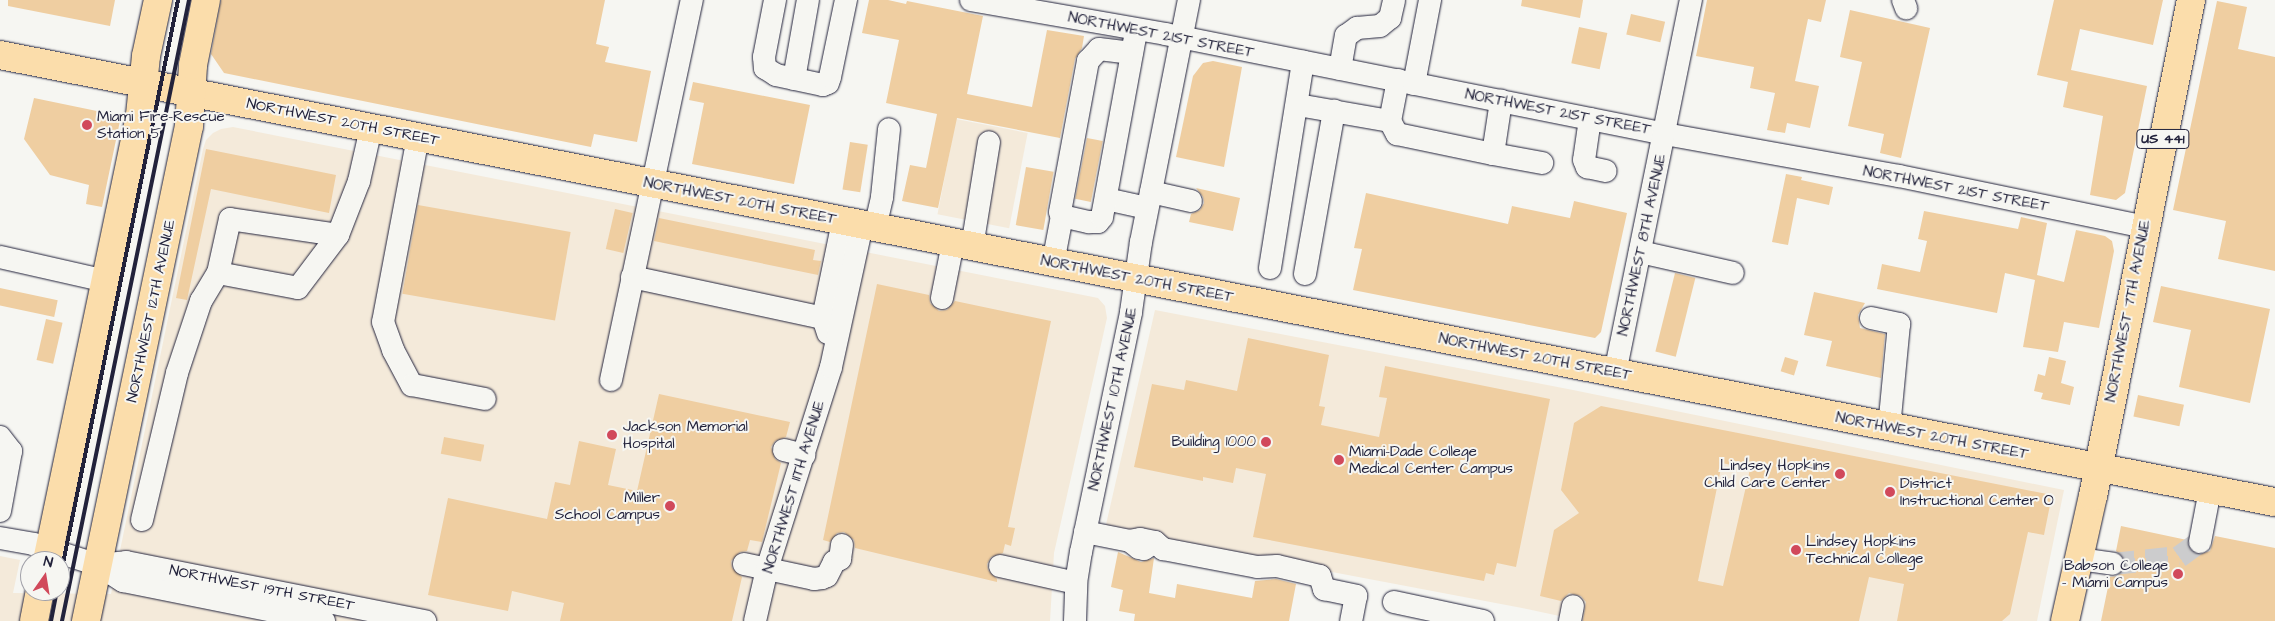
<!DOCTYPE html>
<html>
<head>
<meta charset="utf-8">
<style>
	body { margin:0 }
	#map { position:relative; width:2275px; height:621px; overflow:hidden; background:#f6f6f2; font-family:"Architects Daughter",sans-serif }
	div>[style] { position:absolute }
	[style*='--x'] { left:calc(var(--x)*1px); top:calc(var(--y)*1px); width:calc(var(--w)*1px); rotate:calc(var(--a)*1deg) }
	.built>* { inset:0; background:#f4eada; transform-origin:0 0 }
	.building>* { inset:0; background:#efcea1; transform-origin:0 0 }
	.minor-tunnel>* { height:22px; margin-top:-11px; transform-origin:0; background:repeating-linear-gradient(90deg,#cccccd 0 22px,transparent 0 33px) }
	.roads { filter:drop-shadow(0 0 1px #22223b) drop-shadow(0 0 1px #22223b) }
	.minor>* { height:22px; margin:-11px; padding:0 11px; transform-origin:11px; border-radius:11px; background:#f6f6f2 }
	.major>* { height:28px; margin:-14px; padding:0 14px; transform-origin:14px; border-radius:14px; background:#fbddab }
	.rail>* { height:4px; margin:-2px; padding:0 2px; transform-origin:2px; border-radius:2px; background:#22223b }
	.dots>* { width:14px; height:14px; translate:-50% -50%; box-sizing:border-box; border:2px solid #f6f6f2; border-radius:50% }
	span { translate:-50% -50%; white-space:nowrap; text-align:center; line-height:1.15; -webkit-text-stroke:4px #f6f6f2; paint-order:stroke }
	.shield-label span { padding:1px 4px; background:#f6f6f2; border:1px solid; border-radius:4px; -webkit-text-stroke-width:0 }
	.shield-label { font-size:14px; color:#22223b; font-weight:700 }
	.street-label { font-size:15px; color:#22223b }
	.poi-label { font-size:15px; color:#22223b }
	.left { translate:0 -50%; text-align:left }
	.right { translate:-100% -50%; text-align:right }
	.north { position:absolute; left:20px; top:551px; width:50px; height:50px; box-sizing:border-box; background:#f6f6f2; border:1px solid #a1a1a9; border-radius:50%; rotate:13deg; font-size:14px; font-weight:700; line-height:20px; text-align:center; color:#22223b }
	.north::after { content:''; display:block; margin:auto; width:18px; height:22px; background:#d1495b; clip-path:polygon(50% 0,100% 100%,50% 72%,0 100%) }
</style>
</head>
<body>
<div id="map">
	<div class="built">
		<i style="left:956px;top:119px;width:73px;height:97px;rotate:11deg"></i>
		<i style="clip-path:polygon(233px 127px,1098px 298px,1105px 306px,1107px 318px,1054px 553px,1050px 621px,0 621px,0 556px,20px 560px,13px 593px,111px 594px,203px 149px,206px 140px,213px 133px,221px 129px)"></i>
		<i style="clip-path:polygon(1155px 310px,1573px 390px,2064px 490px,2037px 621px,1563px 621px,1564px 617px,1527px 609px,1105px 529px)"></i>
	</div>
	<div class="building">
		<i style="clip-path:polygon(8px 0,115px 0,110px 26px,8px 6px)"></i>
		<i style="clip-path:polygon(221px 0,605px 0,596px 44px,609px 47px,605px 62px,651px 71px,637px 142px,594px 134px,591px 147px,224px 73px,211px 54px)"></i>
		<i style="clip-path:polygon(869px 0,888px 0,906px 4px,907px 1px,983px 16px,967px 94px,1032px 107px,1047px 30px,1084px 36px,1082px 48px,1075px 59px,1060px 138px,957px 118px,938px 208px,902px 201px,910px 165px,926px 168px,937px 114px,886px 103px,899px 40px,862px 33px)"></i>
		<i style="clip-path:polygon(1522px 0,1583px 0,1580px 18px,1521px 6px)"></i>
		<i style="clip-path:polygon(1707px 0,1826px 0,1821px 22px,1808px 19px,1795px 81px,1819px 86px,1810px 128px,1787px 123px,1785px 133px,1767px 130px,1775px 93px,1750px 88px,1754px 67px,1696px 56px)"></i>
		<i style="clip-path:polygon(2054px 0,2163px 0,2153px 45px,2080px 29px,2071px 70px,2147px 86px,2125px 193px,2116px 200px,2090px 195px,2103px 116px,2063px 107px,2068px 82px,2037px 75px)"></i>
		<i style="clip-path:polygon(2217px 1px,2247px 7px,2238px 49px,2275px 57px,2275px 271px,2218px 259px,2226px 221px,2173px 210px)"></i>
		<i style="clip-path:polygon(1850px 10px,1930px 28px,1901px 158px,1880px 153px,1884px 134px,1848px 126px,1862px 62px,1840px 57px)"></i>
		<i style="left:1631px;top:14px;width:35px;height:21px;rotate:13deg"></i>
		<i style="left:1579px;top:27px;width:29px;height:37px;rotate:12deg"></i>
		<i style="clip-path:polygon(1213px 61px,1242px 67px,1224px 167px,1176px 157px,1193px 76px,1203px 63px)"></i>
		<i style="clip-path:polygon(693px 82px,810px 105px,794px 184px,692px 164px,704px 103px,689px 100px)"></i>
		<i style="clip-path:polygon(34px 98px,121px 116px,102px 207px,86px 204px,89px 185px,50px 175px,24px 139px)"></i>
		<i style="left:1087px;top:138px;width:16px;height:62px;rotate:11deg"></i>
		<i style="left:850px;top:142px;width:18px;height:48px;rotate:9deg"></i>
		<i style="clip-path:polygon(206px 149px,336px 175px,329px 213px,211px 189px,187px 300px,176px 298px)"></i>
		<i style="left:1026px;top:167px;width:28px;height:59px;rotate:10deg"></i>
		<i style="clip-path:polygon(1786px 174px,1802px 177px,1801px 180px,1833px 187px,1829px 205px,1797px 198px,1788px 245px,1772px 242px)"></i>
		<i style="clip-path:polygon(1196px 188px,1240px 198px,1233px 231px,1189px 222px,1191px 214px,1200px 210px,1204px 203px,1203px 197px)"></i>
		<i style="clip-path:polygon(1366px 193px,1508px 224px,1512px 206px,1570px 218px,1574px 201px,1627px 213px,1601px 332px,1595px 338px,1353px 290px,1362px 249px,1354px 248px)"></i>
		<i style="left:418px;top:205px;width:155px;height:90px;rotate:10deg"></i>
		<i style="left:615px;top:209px;width:18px;height:41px;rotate:13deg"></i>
		<i style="clip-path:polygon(1924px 211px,2018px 229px,2021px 217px,2047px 223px,2037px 275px,2064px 282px,2076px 230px,2105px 236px,2112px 241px,2114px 251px,2099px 328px,2064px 322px,2058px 352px,2023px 347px,2035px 280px,2005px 273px,1997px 313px,1877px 289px,1882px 264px,1920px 272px,1927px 241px,1918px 239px)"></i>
		<i style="clip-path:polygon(659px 218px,815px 250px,813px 260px,821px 261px,818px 275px,654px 241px)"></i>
		<i style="left:1675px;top:273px;width:21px;height:81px;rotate:14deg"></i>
		<i style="clip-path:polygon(877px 284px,929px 295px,930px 303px,939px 311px,947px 310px,955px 301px,1051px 321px,1008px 527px,1015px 528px,1011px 546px,1005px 544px,1003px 553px,991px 557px,987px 564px,988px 570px,997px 579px,997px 582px,855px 548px,854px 540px,844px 532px,837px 533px,830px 542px,823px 540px)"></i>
		<i style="clip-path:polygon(2161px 286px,2270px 309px,2250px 403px,2179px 387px,2191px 330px,2153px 322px)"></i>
		<i style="left:0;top:288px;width:59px;height:17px;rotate:12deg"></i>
		<i style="clip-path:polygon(1814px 292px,1865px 303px,1858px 315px,1860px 328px,1885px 334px,1881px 378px,1826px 366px,1832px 341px,1804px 335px)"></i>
		<i style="left:46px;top:319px;width:17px;height:42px;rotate:13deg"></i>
		<i style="clip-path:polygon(1248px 338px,1329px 355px,1319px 406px,1325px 407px,1321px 425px,1379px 437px,1387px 398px,1379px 397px,1385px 366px,1550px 399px,1516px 567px,1497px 563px,1494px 575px,1486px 573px,1484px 581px,1253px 537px,1266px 474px,1236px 468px,1233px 483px,1203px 477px,1203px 481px,1134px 467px,1152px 384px,1184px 390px,1186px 380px,1237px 391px)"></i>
		<i style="left:1785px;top:357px;width:14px;height:15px;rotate:17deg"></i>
		<i style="clip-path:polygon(2049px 357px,2066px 361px,2061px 383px,2074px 387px,2070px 405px,2041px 399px,2043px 393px,2034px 391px,2038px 374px,2045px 376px)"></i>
		<i style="clip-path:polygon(659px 394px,790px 422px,786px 437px,775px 441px,771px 447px,775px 459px,781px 463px,762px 542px,750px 540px,747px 551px,740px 552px,731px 561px,732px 568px,742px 577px,732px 621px,560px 621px,564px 603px,512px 591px,508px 611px,428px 595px,448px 498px,547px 519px,555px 482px,570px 485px,579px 441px,616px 449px,608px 485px,637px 491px)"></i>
		<i style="left:2138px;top:395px;width:47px;height:22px;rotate:12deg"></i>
		<i style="clip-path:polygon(evenodd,1601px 406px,2052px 495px,2044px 535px,2028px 532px,2010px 614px,2002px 621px,1897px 621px,1904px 584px,1869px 577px,1859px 621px,1583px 621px,1586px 602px,1581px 596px,1569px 593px,1561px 601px,1540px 596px,1554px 530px,1579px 513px,1561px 490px,1574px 423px,1601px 406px,1722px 463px,1750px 469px,1723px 586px,1698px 581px,1722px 463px)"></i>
		<i style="left:444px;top:437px;width:41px;height:17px;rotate:11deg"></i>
		<i style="clip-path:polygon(2121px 526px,2187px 540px,2191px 552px,2198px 555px,2210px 551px,2215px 536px,2275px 548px,2275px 621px,2101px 621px,2110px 577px,2118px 576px,2126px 566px,2125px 559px,2116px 551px)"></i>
		<i style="clip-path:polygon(1118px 552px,1141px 562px,1154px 558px,1149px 593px,1175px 598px,1177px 584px,1252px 598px,1255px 581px,1276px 579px,1296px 584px,1289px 621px,1134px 621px,1135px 614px,1119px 611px,1123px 590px,1111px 587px)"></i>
	</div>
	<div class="minor-tunnel">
		<i style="--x:2113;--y:564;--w:66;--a:-6.1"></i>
		<i style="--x:2179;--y:557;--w:26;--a:-36"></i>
	</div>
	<div class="roads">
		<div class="minor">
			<i style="--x:775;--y:0;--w:58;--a:100.9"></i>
			<i style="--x:764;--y:57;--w:11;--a:85"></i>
			<i style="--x:765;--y:68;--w:13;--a:32"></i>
			<i style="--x:776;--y:75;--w:48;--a:12"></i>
			<i style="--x:823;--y:85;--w:5;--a:-22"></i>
			<i style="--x:828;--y:83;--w:6;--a:-72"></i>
			<i style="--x:830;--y:77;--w:79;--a:-78.3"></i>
			<i style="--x:971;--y:0;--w:197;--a:9.9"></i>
			<i style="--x:1165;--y:34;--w:510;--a:11.31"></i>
			<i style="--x:1665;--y:134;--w:238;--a:10.2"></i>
			<i style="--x:1899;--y:176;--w:251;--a:11.7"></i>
			<i style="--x:1903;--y:0;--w:9;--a:69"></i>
			<i style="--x:1340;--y:69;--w:34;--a:-80"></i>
			<i style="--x:1346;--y:36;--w:14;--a:-36"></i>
			<i style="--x:1357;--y:28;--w:23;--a:-5"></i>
			<i style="--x:1380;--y:26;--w:13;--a:-39"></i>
			<i style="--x:1390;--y:18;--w:18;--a:-77"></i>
			<i style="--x:794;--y:79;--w:80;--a:-80"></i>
			<i style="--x:1398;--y:80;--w:42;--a:101"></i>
			<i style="--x:1390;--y:121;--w:15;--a:62"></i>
			<i style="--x:1397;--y:134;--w:98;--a:11.8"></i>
			<i style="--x:1493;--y:154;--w:54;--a:-81.4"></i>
			<i style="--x:1414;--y:84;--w:86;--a:-79.2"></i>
			<i style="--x:1298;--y:105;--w:93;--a:9.9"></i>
			<i style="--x:1590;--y:119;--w:41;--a:98.3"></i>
			<i style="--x:1584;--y:160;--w:8;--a:67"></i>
			<i style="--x:1587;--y:167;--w:19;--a:12"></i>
			<i style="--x:418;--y:137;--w:188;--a:100.7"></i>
			<i style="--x:383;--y:322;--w:30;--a:70"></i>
			<i style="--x:393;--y:350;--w:40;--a:62"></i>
			<i style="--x:412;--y:385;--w:74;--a:10.9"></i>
			<i style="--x:1493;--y:154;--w:50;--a:10.4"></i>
			<i style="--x:1151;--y:192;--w:41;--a:12.7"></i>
			<i style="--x:1106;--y:199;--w:42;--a:12.4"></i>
			<i style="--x:1062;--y:216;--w:28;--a:13"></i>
			<i style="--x:1089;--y:222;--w:9;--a:0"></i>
			<i style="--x:1098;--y:222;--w:6;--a:-51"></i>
			<i style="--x:1102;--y:217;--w:182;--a:-79.6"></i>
			<i style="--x:875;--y:228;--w:32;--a:-77"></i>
			<i style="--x:882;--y:197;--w:68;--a:-84.1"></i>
			<i style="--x:338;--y:235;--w:109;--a:-171.6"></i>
			<i style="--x:230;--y:219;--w:55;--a:102.5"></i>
			<i style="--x:218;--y:273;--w:81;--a:10.6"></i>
			<i style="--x:298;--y:288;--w:66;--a:-53"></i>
			<i style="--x:338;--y:235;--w:58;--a:-68.7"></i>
			<i style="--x:359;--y:181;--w:54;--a:-77.2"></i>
			<i style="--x:972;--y:247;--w:106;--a:-80.8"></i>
			<i style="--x:1640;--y:252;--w:95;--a:12.7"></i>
			<i style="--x:0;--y:257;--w:109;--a:12.8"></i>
			<i style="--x:1053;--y:263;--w:48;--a:-79.2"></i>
			<i style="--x:1062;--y:216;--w:4;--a:-117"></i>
			<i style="--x:1060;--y:212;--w:154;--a:-79.5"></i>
			<i style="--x:1088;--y:61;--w:16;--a:-47"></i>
			<i style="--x:1099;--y:49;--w:33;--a:7"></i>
			<i style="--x:1270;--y:268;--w:209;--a:-80.9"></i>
			<i style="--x:1305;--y:274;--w:166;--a:-79.9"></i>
			<i style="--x:632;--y:277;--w:195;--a:12.1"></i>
			<i style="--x:942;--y:298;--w:56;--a:-78.7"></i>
			<i style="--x:1871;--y:318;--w:29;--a:12"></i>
			<i style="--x:1899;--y:324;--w:103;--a:95.5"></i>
			<i style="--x:828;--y:333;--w:16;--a:-108"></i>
			<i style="--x:823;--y:318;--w:99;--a:-78.3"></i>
			<i style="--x:1615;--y:373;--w:381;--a:-78.5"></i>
			<i style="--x:611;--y:380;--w:389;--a:-78"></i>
			<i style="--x:0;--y:437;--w:18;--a:52"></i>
			<i style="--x:11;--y:451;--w:61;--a:100.4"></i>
			<i style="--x:784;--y:450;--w:21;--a:14"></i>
			<i style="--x:142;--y:520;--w:151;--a:-76.6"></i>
			<i style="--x:177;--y:373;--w:76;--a:-71.6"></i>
			<i style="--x:201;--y:301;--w:33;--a:-59"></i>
			<i style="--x:1085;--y:532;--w:46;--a:11.3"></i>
			<i style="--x:1130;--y:541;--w:11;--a:38"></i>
			<i style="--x:1139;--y:548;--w:5;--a:11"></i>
			<i style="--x:1144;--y:549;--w:13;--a:-32"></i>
			<i style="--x:1155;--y:542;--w:15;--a:-169"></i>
			<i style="--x:1140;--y:539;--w:10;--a:169"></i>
			<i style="--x:0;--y:538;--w:34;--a:10"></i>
			<i style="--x:33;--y:544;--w:68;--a:17.9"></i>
			<i style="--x:98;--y:565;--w:30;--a:33"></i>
			<i style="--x:123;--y:581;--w:205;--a:11.3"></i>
			<i style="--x:1155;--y:542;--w:11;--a:41"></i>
			<i style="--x:1163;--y:549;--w:96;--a:10.8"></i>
			<i style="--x:1257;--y:567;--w:20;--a:-3"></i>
			<i style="--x:1277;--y:566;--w:44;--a:13.1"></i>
			<i style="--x:1320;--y:576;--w:14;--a:73"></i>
			<i style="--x:1324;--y:589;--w:33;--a:12"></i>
			<i style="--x:1356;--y:596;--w:25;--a:101"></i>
			<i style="--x:2200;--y:542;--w:53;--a:-79.1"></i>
			<i style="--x:2079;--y:559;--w:34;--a:8"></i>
			<i style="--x:744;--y:564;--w:72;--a:12.1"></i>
			<i style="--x:814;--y:579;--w:8;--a:-7"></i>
			<i style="--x:822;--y:578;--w:5;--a:-22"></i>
			<i style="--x:827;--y:576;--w:16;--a:-63"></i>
			<i style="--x:834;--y:562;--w:7;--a:-27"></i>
			<i style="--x:840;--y:559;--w:14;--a:-82"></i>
			<i style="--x:98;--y:565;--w:28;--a:-6"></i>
			<i style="--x:126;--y:562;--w:305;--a:11.2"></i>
			<i style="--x:1000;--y:566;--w:78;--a:12.6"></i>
			<i style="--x:1394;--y:602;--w:91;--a:12.1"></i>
			<i style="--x:755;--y:621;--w:53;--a:-77"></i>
			<i style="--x:767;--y:569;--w:212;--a:-72.4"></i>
			<i style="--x:831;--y:367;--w:145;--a:-77.7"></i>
			<i style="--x:1075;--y:621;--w:38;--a:-88"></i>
			<i style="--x:1076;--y:583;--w:31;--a:-81"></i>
			<i style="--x:1081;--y:552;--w:245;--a:-78.2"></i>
			<i style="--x:1131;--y:312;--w:71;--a:-81.9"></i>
			<i style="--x:1141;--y:242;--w:247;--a:-78.8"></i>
			<i style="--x:1570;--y:621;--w:15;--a:-79"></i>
		</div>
		<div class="major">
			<i style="--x:0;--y:55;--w:2318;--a:11.12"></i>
			<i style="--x:47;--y:561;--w:456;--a:-78.2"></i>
			<i style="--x:140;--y:115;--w:59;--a:-84.2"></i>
			<i style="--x:146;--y:56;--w:57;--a:-77.9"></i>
			<i style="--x:34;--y:621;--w:31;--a:-79"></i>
			<i style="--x:86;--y:621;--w:506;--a:-78.25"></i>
			<i style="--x:189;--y:126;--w:61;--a:-86.2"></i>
			<i style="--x:193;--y:65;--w:66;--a:-78.7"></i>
			<i style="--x:2065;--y:621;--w:128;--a:-77.4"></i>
			<i style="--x:2093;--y:496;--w:506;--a:-78.82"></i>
		</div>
	</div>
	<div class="rail">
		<i style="--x:60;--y:578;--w:590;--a:-78.46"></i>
		<i style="--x:51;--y:621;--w:31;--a:-79"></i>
		<i style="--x:62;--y:621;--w:634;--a:-78.44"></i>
	</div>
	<div class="dots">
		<i style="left:87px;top:125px;background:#d1495b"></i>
		<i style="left:612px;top:435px;background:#d1495b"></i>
		<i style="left:1266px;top:442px;background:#d1495b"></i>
		<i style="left:1339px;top:460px;background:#d1495b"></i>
		<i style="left:1840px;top:474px;background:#d1495b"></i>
		<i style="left:1890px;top:492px;background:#d1495b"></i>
		<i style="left:670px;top:506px;background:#d1495b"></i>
		<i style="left:1796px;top:550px;background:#d1495b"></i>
		<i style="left:2178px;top:574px;background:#d1495b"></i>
	</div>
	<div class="shield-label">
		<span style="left:2163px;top:139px">US 441</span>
	</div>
	<div class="street-label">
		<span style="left:1161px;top:35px;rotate:11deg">NORTHWEST 21ST STREET</span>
		<span style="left:1558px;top:112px;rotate:11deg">NORTHWEST 21ST STREET</span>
		<span style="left:343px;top:122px;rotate:11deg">NORTHWEST 20TH STREET</span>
		<span style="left:1956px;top:189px;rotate:11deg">NORTHWEST 21ST STREET</span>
		<span style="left:740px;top:201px;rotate:11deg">NORTHWEST 20TH STREET</span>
		<span style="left:1642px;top:245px;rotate:-78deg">NORTHWEST 8TH AVENUE</span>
		<span style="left:1137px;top:279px;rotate:11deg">NORTHWEST 20TH STREET</span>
		<span style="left:151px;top:311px;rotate:-78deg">NORTHWEST 12TH AVENUE</span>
		<span style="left:2128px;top:311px;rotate:-79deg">NORTHWEST 7TH AVENUE</span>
		<span style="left:1535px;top:357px;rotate:11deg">NORTHWEST 20TH STREET</span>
		<span style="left:1113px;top:399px;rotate:-78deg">NORTHWEST 10TH AVENUE</span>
		<span style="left:1932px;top:436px;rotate:11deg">NORTHWEST 20TH STREET</span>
		<span style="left:794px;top:487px;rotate:-73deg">NORTHWEST 11TH AVENUE</span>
		<span style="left:262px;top:588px;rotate:11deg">NORTHWEST 19TH STREET</span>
	</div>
	<div class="poi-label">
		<span class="left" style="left:97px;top:125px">Miami Fire-Rescue<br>Station 5</span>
		<span class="left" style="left:623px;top:435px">Jackson Memorial<br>Hospital</span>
		<span class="right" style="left:1256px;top:442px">Building 1000</span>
		<span class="left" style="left:1349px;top:460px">Miami-Dade College<br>Medical Center Campus</span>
		<span class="right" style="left:1830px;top:474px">Lindsey Hopkins<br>Child Care Center</span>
		<span class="left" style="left:1900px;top:492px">District<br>Instructional Center O</span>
		<span class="right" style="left:660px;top:506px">Miller<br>School Campus</span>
		<span class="left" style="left:1806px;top:550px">Lindsey Hopkins<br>Technical College</span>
		<span class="right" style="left:2168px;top:574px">Babson College<br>- Miami Campus</span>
	</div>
	<div class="north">N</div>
</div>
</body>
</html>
